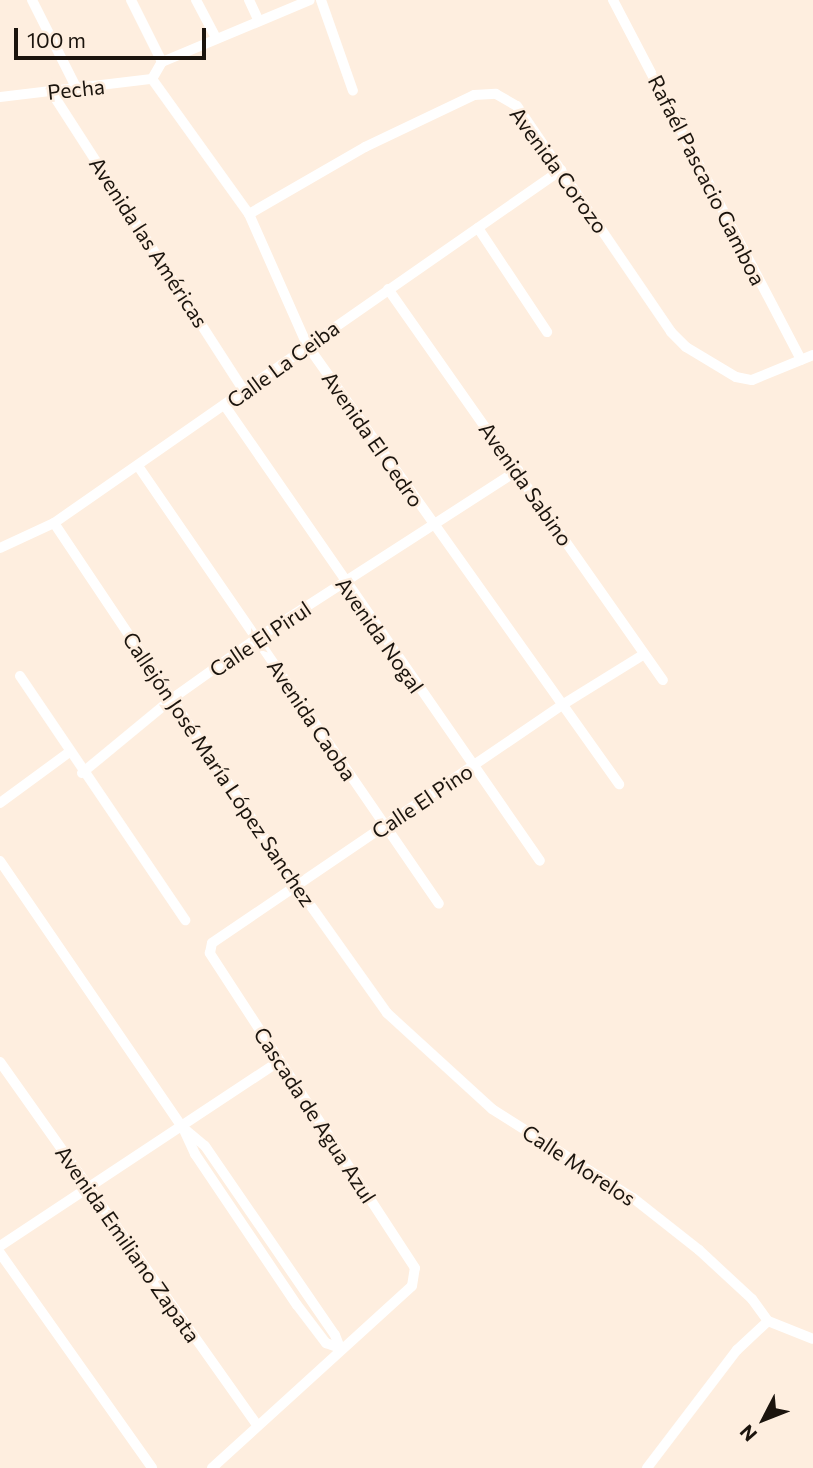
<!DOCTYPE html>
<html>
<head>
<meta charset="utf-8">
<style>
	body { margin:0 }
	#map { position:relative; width:813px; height:1468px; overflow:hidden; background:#feeedf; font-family:Commissioner,sans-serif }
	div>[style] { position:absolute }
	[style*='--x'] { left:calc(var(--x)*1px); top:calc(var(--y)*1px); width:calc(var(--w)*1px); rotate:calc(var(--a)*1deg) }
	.minor>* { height:10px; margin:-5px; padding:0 5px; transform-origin:5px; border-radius:5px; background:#fff }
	span { translate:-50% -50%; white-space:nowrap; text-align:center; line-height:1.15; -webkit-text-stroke:5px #feeedf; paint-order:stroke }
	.street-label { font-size:21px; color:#1b140d }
	.north { position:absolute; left:729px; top:1384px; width:70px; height:70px; -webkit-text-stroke:5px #feeedf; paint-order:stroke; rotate:228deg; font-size:19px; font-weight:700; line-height:28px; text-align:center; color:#1b140d }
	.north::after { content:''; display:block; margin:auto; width:24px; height:32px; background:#1b140d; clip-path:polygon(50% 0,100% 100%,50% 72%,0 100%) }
	.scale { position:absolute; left:14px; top:28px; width:192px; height:32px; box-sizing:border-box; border:4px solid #1b140d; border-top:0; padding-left:9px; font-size:21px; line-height:24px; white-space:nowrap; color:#1b140d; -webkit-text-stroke:5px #feeedf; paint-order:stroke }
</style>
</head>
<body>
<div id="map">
	<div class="minor">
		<i style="--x:32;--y:0;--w:102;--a:63.2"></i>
		<i style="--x:131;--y:0;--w:69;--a:63.4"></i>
		<i style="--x:196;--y:0;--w:43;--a:62.2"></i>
		<i style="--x:249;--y:0;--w:23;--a:65"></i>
		<i style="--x:321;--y:0;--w:96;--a:70.6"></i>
		<i style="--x:613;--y:0;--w:406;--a:62.4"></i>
		<i style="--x:152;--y:79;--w:166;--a:54.3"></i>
		<i style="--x:249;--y:214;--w:143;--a:66.1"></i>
		<i style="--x:307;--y:345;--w:539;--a:54.6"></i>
		<i style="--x:152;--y:79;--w:20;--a:-60"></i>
		<i style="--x:162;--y:62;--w:160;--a:-22.7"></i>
		<i style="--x:52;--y:93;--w:356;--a:57.2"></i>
		<i style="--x:0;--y:97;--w:153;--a:-6.8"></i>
		<i style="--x:249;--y:214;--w:134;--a:-30"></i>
		<i style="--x:365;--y:147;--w:121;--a:-25.5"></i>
		<i style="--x:474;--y:95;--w:22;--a:-3"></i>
		<i style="--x:496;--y:94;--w:24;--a:30"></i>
		<i style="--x:517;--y:106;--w:273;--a:55.7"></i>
		<i style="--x:671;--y:332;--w:21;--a:45"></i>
		<i style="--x:686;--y:347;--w:58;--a:31"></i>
		<i style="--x:736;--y:377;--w:16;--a:11"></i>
		<i style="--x:752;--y:380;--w:66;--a:-22.3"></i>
		<i style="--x:478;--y:228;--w:125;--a:56.4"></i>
		<i style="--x:388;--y:289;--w:478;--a:54.9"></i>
		<i style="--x:225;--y:406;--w:553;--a:55.3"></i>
		<i style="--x:138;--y:466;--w:531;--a:55.5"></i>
		<i style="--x:54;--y:523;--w:435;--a:56.2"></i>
		<i style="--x:296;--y:885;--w:157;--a:54.6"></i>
		<i style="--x:387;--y:1013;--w:142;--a:42.4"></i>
		<i style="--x:492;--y:1109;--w:167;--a:32.3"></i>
		<i style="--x:633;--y:1198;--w:84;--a:38.2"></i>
		<i style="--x:699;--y:1250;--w:72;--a:42.8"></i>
		<i style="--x:752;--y:1299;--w:27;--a:54"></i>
		<i style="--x:0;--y:548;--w:60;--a:-24.8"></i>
		<i style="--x:54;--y:523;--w:618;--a:-34.85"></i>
		<i style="--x:20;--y:676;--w:295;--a:55.9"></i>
		<i style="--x:82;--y:773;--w:118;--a:-39.5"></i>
		<i style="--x:173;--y:698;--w:102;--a:-35.4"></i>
		<i style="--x:256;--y:639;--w:312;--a:-32.8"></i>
		<i style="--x:0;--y:803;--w:84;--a:-36.3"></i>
		<i style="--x:0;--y:861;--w:324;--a:55.6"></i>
		<i style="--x:183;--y:1128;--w:29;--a:65"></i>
		<i style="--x:195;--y:1154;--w:182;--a:56"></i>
		<i style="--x:297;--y:1305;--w:48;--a:52.7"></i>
		<i style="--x:326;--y:1343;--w:15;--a:20"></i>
		<i style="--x:0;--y:1062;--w:445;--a:54.7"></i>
		<i style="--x:187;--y:1131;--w:23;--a:40"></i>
		<i style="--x:205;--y:1146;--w:229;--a:55.5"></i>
		<i style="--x:335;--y:1335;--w:14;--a:69"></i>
		<i style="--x:0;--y:1246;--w:335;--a:-33.5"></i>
		<i style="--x:0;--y:1253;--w:263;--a:54.7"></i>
		<i style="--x:768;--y:1321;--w:48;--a:21.8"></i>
		<i style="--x:212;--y:1468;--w:270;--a:-42.3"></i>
		<i style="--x:412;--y:1286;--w:18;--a:-81"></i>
		<i style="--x:415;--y:1268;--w:376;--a:-123.1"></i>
		<i style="--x:210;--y:953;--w:10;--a:-79"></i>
		<i style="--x:212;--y:943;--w:423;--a:-34.2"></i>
		<i style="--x:562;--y:705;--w:95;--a:-31.7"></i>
		<i style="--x:647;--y:1468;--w:148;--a:-52.7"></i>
		<i style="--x:737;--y:1350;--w:42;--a:-43.1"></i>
	</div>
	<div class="street-label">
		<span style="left:76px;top:89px;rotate:-6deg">Pecha</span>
		<span style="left:559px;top:170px;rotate:54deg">Avenida Corozo</span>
		<span style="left:707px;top:180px;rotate:63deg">Rafaél Pascacio Gamboa</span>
		<span style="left:149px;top:242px;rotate:57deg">Avenida las Américas</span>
		<span style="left:283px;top:364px;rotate:-36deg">Calle La Ceiba</span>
		<span style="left:373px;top:439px;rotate:55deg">Avenida El Cedro</span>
		<span style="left:526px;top:484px;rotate:55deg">Avenida Sabino</span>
		<span style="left:380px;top:635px;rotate:55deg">Avenida Nogal</span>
		<span style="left:260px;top:639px;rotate:-34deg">Calle El Pirul</span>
		<span style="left:312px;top:720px;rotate:56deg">Avenida Caoba</span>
		<span style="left:219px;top:769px;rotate:56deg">Callejón José María López Sanchez</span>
		<span style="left:422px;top:801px;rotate:-34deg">Calle El Pino</span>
		<span style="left:315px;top:1115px;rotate:57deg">Cascada de Agua Azul</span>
		<span style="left:579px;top:1165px;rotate:33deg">Calle Morelos</span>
		<span style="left:128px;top:1244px;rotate:55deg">Avenida Emiliano Zapata</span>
	</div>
	<div class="north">N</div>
	<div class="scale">100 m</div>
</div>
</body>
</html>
